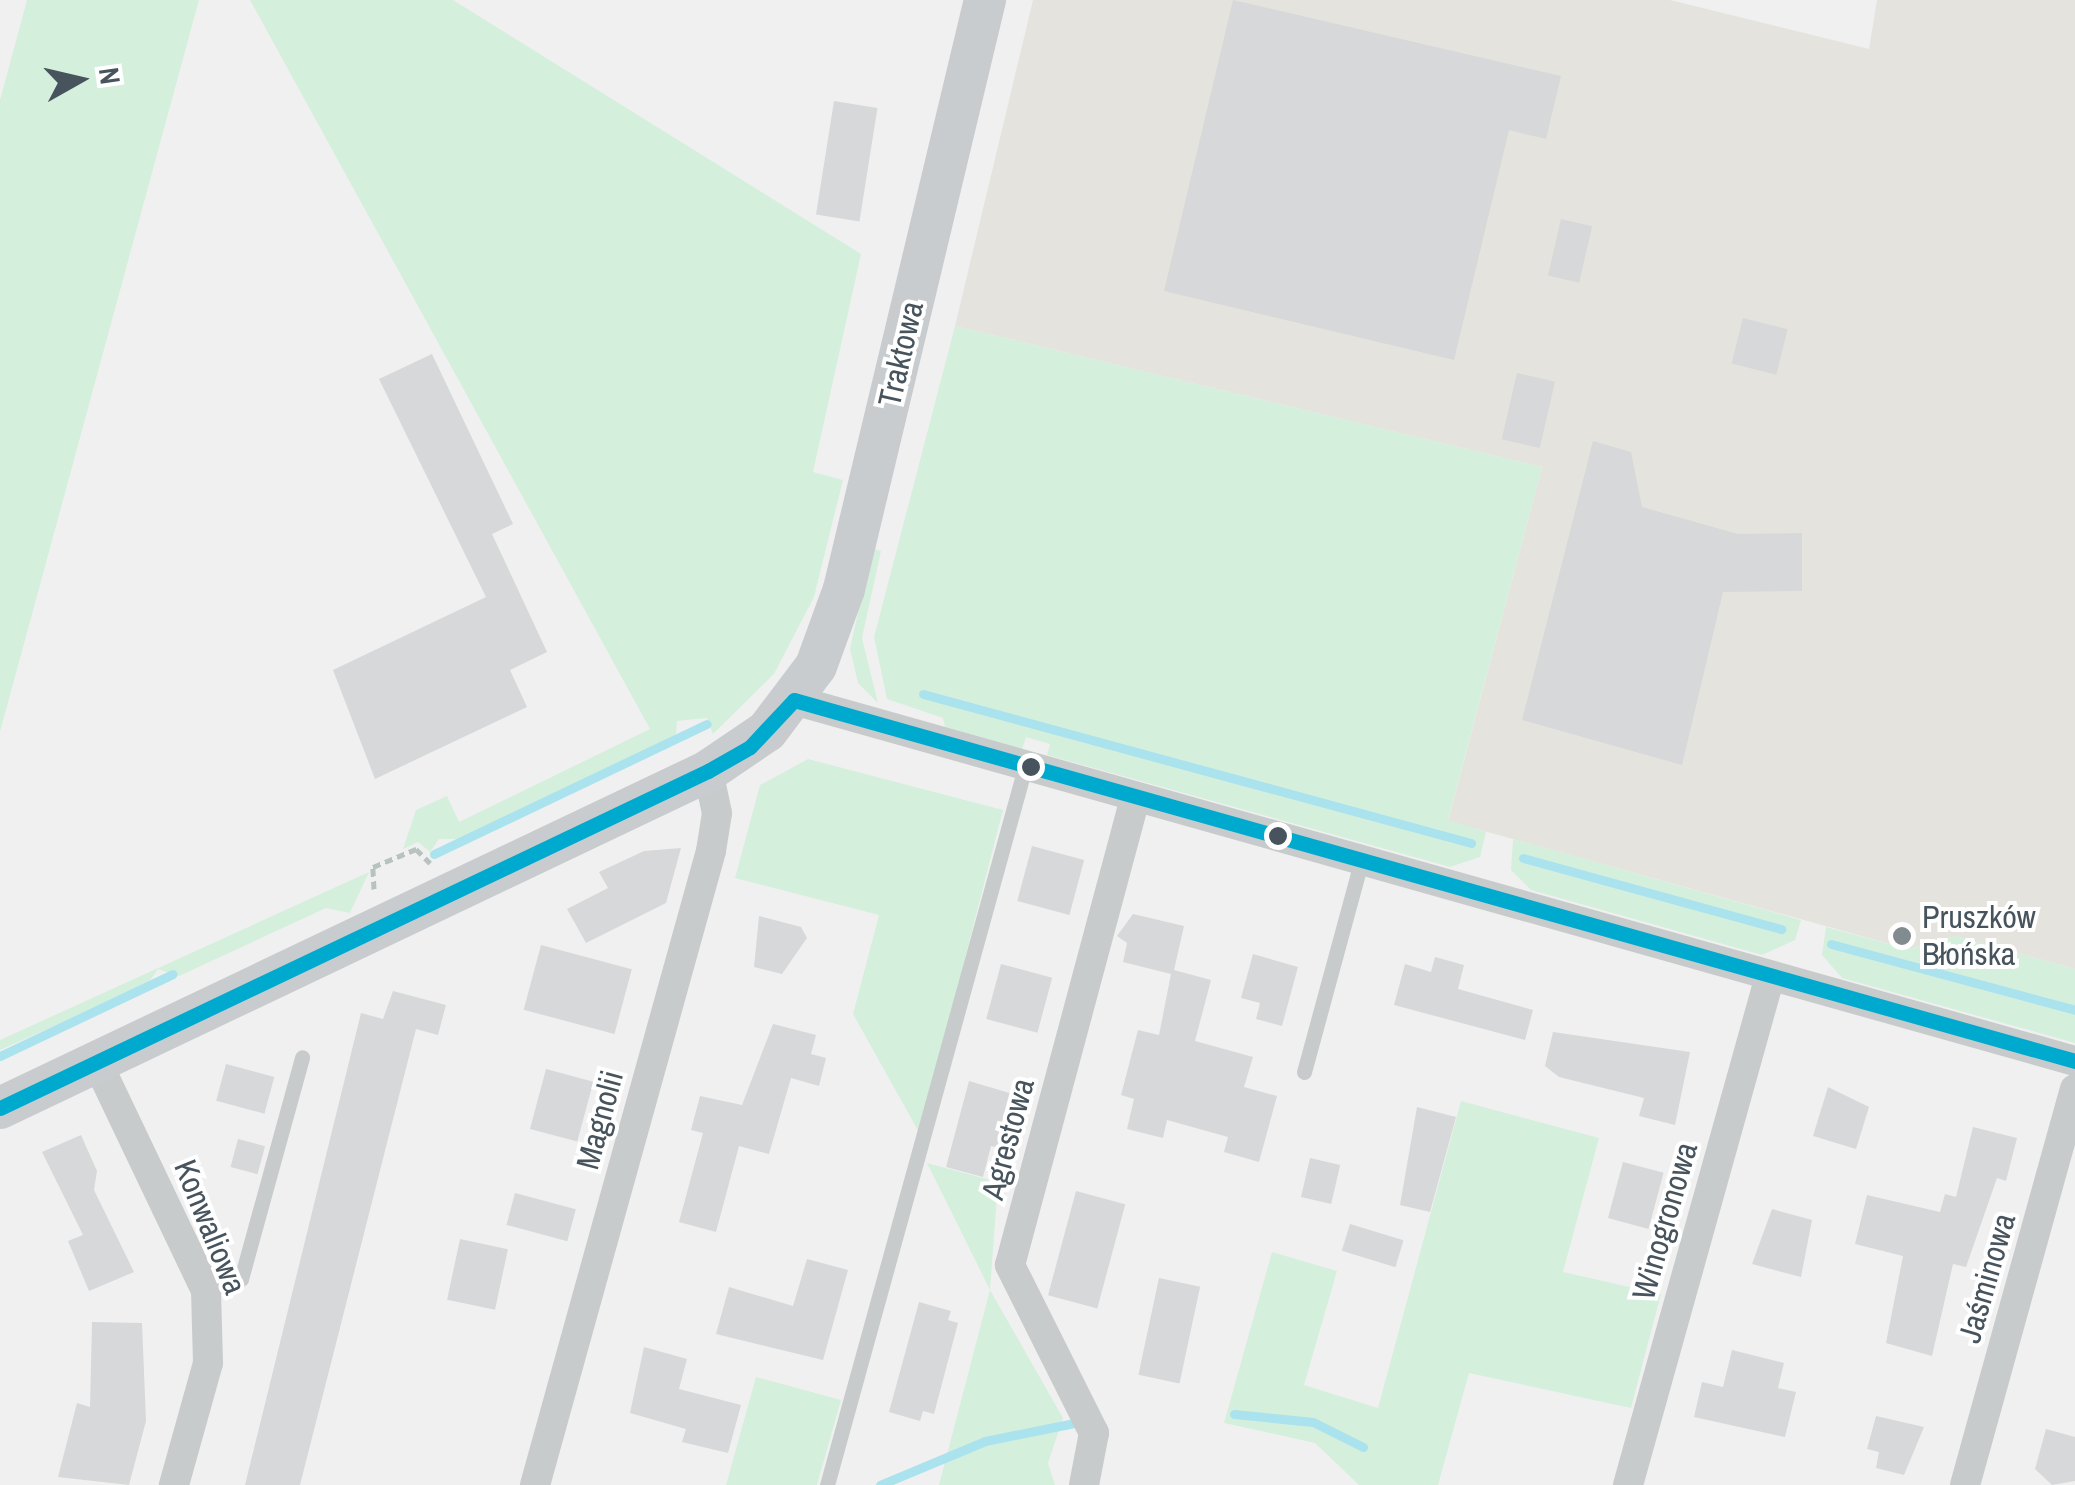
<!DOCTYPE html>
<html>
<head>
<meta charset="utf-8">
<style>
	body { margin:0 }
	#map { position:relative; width:2075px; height:1485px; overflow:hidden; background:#f1f0f0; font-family:"Archivo Narrow",sans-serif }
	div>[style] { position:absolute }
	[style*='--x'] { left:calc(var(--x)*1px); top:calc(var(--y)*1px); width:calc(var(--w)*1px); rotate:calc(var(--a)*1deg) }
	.commercial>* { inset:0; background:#e5e3de }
	.green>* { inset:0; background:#d5efdd }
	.stream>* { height:9px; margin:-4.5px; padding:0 4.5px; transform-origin:4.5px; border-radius:4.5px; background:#aae3ee }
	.building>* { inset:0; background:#d7d8d9; transform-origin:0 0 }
	.path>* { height:5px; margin-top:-2.5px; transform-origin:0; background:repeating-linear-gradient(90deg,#b7c3bf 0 8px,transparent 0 13px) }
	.lane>* { height:15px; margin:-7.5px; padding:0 7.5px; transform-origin:7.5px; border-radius:7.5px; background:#c8cbcc }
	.street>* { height:30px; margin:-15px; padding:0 15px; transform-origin:15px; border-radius:15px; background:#c8cbcc }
	.secondary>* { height:42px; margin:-21px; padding:0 21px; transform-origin:21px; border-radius:21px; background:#c9cccf }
	.bus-1>* { height:15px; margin:-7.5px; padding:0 7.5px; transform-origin:7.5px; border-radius:7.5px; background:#00a9ce }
	.dots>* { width:28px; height:28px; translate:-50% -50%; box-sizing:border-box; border:5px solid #fff; border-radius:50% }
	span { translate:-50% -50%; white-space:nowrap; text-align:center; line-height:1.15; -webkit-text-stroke:8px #fff; paint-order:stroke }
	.street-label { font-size:32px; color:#47545d }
	.poi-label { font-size:32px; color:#47545d }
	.left { translate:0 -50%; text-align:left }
	.north { position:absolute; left:30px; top:30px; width:100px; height:100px; -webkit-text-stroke:8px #fff; paint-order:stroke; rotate:82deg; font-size:28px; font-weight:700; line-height:40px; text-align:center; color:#47545d }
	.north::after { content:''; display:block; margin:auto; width:35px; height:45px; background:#47545d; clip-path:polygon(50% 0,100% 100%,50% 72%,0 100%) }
</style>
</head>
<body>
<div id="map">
	<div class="commercial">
		<i style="clip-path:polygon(1033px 0,1670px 0,1869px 49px,1877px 0,2075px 0,2075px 969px,1956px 936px,1908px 949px,1448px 821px,1542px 467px,955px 326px)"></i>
	</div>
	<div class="green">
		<i style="clip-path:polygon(27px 0,199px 0,0 732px,0 100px)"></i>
		<i style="clip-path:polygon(250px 0,453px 0,861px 254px,813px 472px,843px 480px,814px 597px,774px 674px,713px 734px,707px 718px,677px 721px,676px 736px,459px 839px,439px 839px,430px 852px,418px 842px,403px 849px,416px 810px,447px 796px,459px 822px,650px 729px)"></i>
		<i style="clip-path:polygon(955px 326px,1542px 467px,1448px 820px,1486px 832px,1480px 857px,1450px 867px,1047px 755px,1050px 744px,1026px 737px,1022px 749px,945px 727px,943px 718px,887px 699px,874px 637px)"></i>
		<i style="clip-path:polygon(872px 548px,881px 551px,862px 638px,878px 703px,858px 683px,850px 649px)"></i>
		<i style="clip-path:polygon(808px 759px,1003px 810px,920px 1134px,853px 1014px,879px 915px,735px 878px,760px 785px)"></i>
		<i style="clip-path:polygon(1513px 839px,1801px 920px,1795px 940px,1762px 955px,1531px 890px,1511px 870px)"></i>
		<i style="clip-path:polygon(369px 872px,350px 913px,326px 908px,179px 976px,158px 969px,147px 985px,0 1050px,0 1040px)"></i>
		<i style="clip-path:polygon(1826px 927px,1908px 949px,1956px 936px,2075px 969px,2075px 1043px,1842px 978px,1822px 955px)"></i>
		<i style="clip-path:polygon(1461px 1101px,1599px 1138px,1563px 1272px,1661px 1294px,1631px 1408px,1469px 1373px,1438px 1485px,1359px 1485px,1315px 1443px,1224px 1423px,1272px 1252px,1337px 1271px,1304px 1385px,1378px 1408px)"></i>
		<i style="clip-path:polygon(927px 1163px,998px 1182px,990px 1290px,1063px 1418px,1048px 1463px,1055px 1485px,939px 1485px,990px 1290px)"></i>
		<i style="clip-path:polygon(756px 1377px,841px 1400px,817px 1485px,726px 1485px)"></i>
	</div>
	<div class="stream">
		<i style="--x:923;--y:694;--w:568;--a:15.21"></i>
		<i style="--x:434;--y:854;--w:302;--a:-25.5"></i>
		<i style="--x:1523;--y:858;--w:268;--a:15.4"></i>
		<i style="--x:1831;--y:944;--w:253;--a:15.1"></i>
		<i style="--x:0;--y:1056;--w:191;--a:-25.4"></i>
		<i style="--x:1234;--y:1414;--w:79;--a:5.8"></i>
		<i style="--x:1313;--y:1422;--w:56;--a:26.6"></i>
		<i style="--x:880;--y:1485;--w:114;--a:-22.7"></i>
		<i style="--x:985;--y:1441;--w:91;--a:-11.4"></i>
	</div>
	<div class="building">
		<i style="clip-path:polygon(1233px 0,1561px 76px,1546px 139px,1509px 130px,1454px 360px,1164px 291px)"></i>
		<i style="left:834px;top:101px;width:44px;height:115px;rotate:9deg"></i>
		<i style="left:1561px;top:219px;width:32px;height:58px;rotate:13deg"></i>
		<i style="left:1743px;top:318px;width:46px;height:47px;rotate:14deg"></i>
		<i style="clip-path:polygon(432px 354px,513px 524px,492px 534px,547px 652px,510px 670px,527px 707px,375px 779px,333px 670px,486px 597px,379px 379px)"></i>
		<i style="left:1517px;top:373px;width:39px;height:68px;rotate:13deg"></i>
		<i style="clip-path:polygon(1593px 441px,1631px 452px,1642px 507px,1738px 534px,1802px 533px,1802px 591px,1723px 592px,1682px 765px,1522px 720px)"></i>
		<i style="left:1032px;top:846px;width:54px;height:57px;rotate:15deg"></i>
		<i style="clip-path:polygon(681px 848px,666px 903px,586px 943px,567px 909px,608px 888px,599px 872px,644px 851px)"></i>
		<i style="clip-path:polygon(1133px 914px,1184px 926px,1174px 970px,1211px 980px,1195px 1041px,1253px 1057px,1244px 1087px,1277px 1096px,1259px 1162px,1224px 1152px,1228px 1137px,1167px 1120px,1163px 1138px,1127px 1129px,1134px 1099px,1121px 1095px,1138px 1030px,1159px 1035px,1171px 974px,1123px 962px,1127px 943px,1117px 936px)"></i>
		<i style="clip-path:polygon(759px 916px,801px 927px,807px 938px,782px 974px,754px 967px)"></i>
		<i style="left:541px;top:945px;width:94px;height:67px;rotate:15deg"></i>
		<i style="clip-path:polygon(1253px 954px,1298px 967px,1282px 1026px,1256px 1019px,1260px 1003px,1241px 998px)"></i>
		<i style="clip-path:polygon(1435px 957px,1464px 965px,1458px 989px,1533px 1010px,1525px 1040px,1394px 1005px,1405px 964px,1431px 972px)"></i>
		<i style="left:1001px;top:964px;width:53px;height:57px;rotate:15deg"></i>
		<i style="clip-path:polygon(393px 991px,446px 1005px,438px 1035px,416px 1029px,300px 1485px,245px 1485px,361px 1013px,383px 1019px)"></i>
		<i style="clip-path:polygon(773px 1024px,816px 1035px,811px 1054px,826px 1058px,819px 1086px,791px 1078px,769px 1154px,739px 1146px,716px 1232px,679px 1222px,703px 1133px,691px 1130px,700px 1096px,742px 1105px)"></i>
		<i style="clip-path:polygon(1553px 1032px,1690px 1052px,1675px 1125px,1639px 1116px,1644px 1098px,1559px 1077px,1545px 1066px)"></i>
		<i style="left:226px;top:1064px;width:50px;height:38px;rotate:15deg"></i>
		<i style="left:546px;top:1069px;width:49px;height:62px;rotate:15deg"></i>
		<i style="clip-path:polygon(969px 1081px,1020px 1096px,1005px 1150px,991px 1146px,983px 1177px,946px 1167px)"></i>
		<i style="clip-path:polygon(1828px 1087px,1869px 1107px,1856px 1149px,1813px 1136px)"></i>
		<i style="clip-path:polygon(1417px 1107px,1456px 1117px,1430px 1212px,1400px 1205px)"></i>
		<i style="clip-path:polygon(1973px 1127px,2017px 1138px,2006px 1181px,1997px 1178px,1966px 1267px,1953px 1264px,1932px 1356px,1886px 1343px,1903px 1256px,1855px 1244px,1867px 1195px,1940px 1212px,1945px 1194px,1956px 1197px)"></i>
		<i style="clip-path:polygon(81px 1135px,97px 1171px,94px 1190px,134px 1272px,89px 1291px,68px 1241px,83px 1235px,42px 1152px)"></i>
		<i style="left:238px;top:1139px;width:28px;height:29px;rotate:15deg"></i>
		<i style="left:1310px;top:1158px;width:31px;height:40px;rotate:13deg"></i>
		<i style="left:1623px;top:1162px;width:42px;height:58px;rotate:15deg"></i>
		<i style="left:1076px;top:1191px;width:51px;height:108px;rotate:15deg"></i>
		<i style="left:515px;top:1193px;width:63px;height:33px;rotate:15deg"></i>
		<i style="clip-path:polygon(1772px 1209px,1812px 1220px,1801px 1277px,1752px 1264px)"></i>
		<i style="left:1350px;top:1224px;width:56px;height:28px;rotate:17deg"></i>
		<i style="left:460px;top:1239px;width:49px;height:62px;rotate:12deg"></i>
		<i style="clip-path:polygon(807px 1259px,848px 1270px,823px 1360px,716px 1334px,729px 1287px,793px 1306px)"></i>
		<i style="left:1159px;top:1278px;width:42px;height:99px;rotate:12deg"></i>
		<i style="clip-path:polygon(919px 1302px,951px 1311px,948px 1320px,958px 1323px,934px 1414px,923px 1411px,920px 1421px,889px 1412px)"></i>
		<i style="clip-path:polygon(92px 1322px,142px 1323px,146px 1421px,129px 1485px,58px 1477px,77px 1403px,90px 1407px)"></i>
		<i style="clip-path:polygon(644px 1347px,687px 1359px,679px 1389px,741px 1405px,728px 1453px,682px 1442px,686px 1429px,630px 1413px)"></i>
		<i style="clip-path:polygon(1732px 1350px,1784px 1363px,1778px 1388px,1796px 1392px,1785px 1437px,1694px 1417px,1702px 1382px,1723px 1387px)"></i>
		<i style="clip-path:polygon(1876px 1416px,1924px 1427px,1904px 1475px,1876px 1468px,1879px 1452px,1867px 1449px)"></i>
		<i style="clip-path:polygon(2046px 1429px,2075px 1437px,2075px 1481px,2052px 1485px,2035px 1469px)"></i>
	</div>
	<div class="path">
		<i style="--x:374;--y:889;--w:22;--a:-93"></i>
		<i style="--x:373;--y:867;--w:47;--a:-22.7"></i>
		<i style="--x:416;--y:849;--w:20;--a:45"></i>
	</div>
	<div class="lane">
		<i style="--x:1304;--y:1072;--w:218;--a:-74.8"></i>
		<i style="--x:206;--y:1291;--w:37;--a:-19"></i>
		<i style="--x:241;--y:1279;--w:230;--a:-74.6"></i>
		<i style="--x:827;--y:1485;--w:745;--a:-74.58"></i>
	</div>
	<div class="street">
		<i style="--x:794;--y:700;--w:1331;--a:15.74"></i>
		<i style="--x:97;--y:1062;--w:254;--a:64.5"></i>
		<i style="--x:206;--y:1291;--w:72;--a:88.4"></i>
		<i style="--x:208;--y:1363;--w:127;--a:105.6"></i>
		<i style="--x:535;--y:1485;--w:658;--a:-74.49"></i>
		<i style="--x:711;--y:851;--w:38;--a:-81"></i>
		<i style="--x:717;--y:813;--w:43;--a:-102.1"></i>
		<i style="--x:1084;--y:1485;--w:53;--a:-79.1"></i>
		<i style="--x:1094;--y:1433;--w:188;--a:-116.6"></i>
		<i style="--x:1010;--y:1265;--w:484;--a:-75"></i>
		<i style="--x:1628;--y:1485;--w:528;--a:-74.41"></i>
		<i style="--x:1965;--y:1485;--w:411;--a:-74.5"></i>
	</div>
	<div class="secondary">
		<i style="--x:0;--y:1108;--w:784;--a:-25.45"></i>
		<i style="--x:708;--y:771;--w:71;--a:-34.1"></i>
		<i style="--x:767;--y:731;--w:81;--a:-53"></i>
		<i style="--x:816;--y:666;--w:82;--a:-70"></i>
		<i style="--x:844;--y:589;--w:606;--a:-76.54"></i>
	</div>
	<div class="bus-1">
		<i style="--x:794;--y:700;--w:1331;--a:15.74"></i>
		<i style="--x:0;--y:1108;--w:784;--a:-25.45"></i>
		<i style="--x:708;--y:771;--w:48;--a:-29.7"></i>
		<i style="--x:750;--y:747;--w:64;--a:-46.9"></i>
	</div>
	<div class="dots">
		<i style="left:1031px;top:767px;background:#47545d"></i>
		<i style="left:1278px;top:836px;background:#47545d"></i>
		<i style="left:1902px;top:936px;background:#828b90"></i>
	</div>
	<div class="street-label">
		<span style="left:901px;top:354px;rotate:-77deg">Traktowa</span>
		<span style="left:600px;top:1120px;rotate:-75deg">Magnolii</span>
		<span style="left:1008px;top:1139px;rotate:-75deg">Agrestowa</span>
		<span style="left:1665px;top:1221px;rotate:-74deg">Winogronowa</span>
		<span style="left:210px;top:1227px;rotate:68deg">Konwaliowa</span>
		<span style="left:1987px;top:1278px;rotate:-74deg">Jaśminowa</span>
	</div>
	<div class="poi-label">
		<span class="left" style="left:1922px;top:936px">Pruszków<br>Błońska</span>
	</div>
	<div class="north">N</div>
</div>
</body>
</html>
